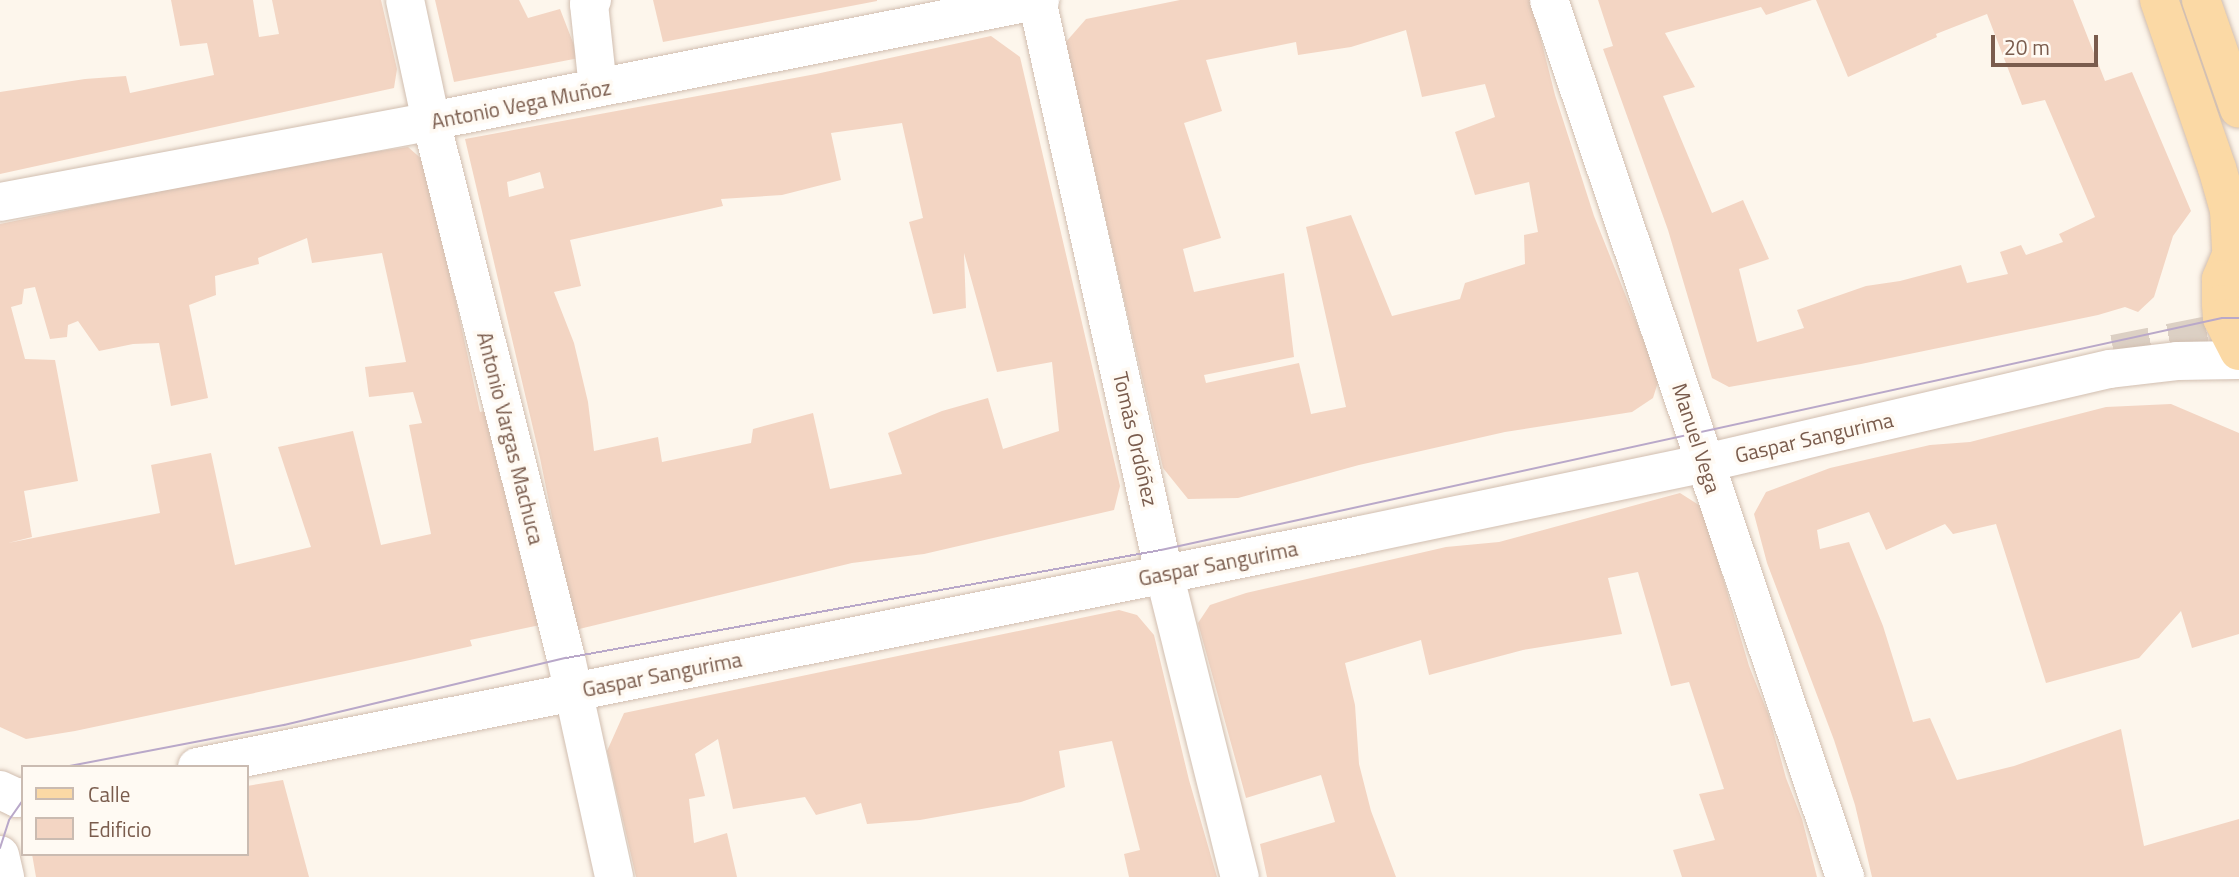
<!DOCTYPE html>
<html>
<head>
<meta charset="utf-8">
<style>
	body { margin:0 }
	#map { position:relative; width:2239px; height:877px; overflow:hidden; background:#fdf6ec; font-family:"Titillium Web",sans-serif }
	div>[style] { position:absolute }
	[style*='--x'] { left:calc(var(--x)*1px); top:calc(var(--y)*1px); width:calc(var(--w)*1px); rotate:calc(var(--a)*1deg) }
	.building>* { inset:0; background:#f3d5c3 }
	.minor-tunnel>* { height:38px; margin-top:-19px; transform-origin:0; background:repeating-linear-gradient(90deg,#dcd0c4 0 38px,transparent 0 57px) }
	.roads { filter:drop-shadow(0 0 2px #d1beb0) drop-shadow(0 0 2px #d1beb0) }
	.minor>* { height:38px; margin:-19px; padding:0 19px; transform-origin:19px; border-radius:19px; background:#fff }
	.major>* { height:38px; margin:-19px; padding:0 19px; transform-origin:19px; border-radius:19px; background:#fbd9a5 }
	.tram>* { height:2px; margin:-1px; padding:0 1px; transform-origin:1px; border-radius:1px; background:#b9a8c9 }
	span { translate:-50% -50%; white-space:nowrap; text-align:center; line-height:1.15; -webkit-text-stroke:7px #fffaf3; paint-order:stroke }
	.street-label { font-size:21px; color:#7a5c4d }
	.legend { position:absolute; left:21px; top:765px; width:228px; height:91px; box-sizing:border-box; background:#fffaf3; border:2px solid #cabbb1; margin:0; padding:9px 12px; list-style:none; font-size:21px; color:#7a5c4d }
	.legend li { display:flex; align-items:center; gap:14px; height:35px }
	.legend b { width:35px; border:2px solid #cabbb1 }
	.scale { position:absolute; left:1991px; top:35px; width:107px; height:32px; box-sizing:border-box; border:4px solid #7a5c4d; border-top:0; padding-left:9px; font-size:21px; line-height:24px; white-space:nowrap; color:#7a5c4d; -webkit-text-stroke:5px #fffaf3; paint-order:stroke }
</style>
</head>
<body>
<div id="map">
	<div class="building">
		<i style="clip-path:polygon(171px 0,253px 0,259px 37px,279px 34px,272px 0,381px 0,397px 69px,394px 88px,0 174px,0 92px,85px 79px,126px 76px,130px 93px,214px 75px,207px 43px,180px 46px)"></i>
		<i style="clip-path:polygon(435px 0,519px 0,528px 18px,560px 9px,579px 58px,454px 82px)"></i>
		<i style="clip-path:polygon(653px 0,877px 0,877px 1px,663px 42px)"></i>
		<i style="clip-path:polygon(evenodd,1180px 0,1531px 0,1555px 95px,1594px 216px,1659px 379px,1653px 398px,1632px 412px,1505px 432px,1359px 465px,1238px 498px,1188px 499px,1163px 468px,1065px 43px,1086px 19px,1180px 0,1406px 30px,1422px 97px,1485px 84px,1495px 117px,1455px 132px,1475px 195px,1529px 182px,1538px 232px,1524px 235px,1525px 264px,1465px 283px,1460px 299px,1392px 316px,1351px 215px,1306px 227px,1346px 407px,1311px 414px,1299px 363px,1206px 383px,1204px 375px,1294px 357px,1284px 273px,1194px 292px,1183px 249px,1221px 238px,1184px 123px,1222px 111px,1206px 60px,1296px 42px,1298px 55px,1351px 47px,1406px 30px)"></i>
		<i style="clip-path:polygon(1598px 0,1812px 0,1766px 15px,1761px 7px,1665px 33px,1695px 87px,1663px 96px,1712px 213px,1743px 200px,1769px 259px,1739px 269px,1757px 342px,1804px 328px,1797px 310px,1866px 286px,1900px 281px,1961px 265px,1967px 283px,2008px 274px,2000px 252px,2021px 245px,2026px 255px,2063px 242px,2059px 234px,2095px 217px,2045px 100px,2022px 105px,1987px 14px,1936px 34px,1937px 37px,1848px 77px,1816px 0,2073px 0,2105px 81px,2132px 72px,2191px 211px,2173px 236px,2154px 297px,2138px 312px,2125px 307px,2098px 315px,1861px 364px,1729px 387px,1712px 378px,1668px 230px,1603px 49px,1613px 46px)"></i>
		<i style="clip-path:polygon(evenodd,991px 36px,1020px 57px,1120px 486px,1114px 510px,924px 554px,852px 563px,575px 630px,540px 458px,465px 139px,816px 74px,991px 36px,902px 123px,923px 218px,909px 222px,933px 314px,966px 308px,964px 253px,997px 372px,1052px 362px,1059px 431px,1003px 449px,988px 398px,942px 411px,888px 433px,902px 474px,830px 489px,813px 413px,753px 429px,751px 443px,662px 462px,658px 437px,594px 451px,588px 402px,574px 343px,554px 292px,581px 286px,570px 240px,723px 206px,721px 199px,782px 195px,841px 180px,831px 133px,902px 123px,991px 36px,540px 172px,544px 188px,509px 197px,507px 182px,540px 172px)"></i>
		<i style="clip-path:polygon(evenodd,408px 147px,432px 168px,443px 243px,480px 412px,494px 409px,540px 625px,470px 640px,472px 646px,410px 660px,75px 731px,26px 739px,0 727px,0 224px,296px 163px,408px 147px,307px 238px,312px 263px,382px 253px,406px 362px,365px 367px,369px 397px,413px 392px,422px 423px,409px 425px,431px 534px,381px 545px,353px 431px,278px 447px,311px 547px,235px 565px,211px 453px,151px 465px,160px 513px,8px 543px,32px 537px,24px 491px,78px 481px,55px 360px,25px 359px,11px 307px,22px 304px,24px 289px,35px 287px,50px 339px,67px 337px,68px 325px,78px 321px,99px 351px,133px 344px,159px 343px,171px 406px,208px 398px,189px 305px,216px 295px,215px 276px,259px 264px,258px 258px,307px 238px)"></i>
		<i style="clip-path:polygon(2171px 404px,2239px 433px,2239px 634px,2192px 648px,2181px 611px,2139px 658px,2046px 683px,1996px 524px,1953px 534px,1945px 524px,1886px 550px,1869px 512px,1817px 530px,1820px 549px,1849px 542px,1883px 626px,1913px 722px,1930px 718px,1957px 780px,2014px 766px,2121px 729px,2144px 846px,2239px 819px,2239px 877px,1872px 877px,1855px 805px,1834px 740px,1767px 563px,1754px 514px,1766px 492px,1830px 468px,1930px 445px,1970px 442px,2106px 407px)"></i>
		<i style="clip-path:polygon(1680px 493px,1702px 507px,1749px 666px,1769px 716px,1786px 778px,1802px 819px,1817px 877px,1682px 877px,1673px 850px,1715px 840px,1699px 794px,1724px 789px,1689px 682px,1671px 686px,1638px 572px,1608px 578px,1622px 634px,1523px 650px,1429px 675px,1421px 640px,1345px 663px,1355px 705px,1359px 764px,1371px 811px,1396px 877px,1267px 877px,1260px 844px,1335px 822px,1321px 775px,1246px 798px,1198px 623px,1210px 605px,1246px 593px,1446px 547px,1499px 542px)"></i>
		<i style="clip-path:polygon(1119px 610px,1137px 615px,1154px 635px,1189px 780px,1217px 877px,1129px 877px,1124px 854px,1140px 850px,1112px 741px,1059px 751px,1065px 787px,1021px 802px,920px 820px,867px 824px,861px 803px,816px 815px,805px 797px,733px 809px,718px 739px,695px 754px,705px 796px,689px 799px,694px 843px,727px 833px,737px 877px,636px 877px,607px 751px,624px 713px)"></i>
		<i style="clip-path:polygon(283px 780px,309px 877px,36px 877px,32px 854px,247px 854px,247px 786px)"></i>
	</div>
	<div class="minor-tunnel">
		<i style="--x:2114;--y:354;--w:127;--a:-11.3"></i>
	</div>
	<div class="roads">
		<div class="minor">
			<i style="--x:405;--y:0;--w:124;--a:77.9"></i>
			<i style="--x:431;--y:121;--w:554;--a:75.89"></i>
			<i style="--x:566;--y:658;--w:224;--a:77.6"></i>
			<i style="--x:592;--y:0;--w:5;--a:127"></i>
			<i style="--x:589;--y:4;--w:84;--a:83.9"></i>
			<i style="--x:1037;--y:0;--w:587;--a:77.5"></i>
			<i style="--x:1164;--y:573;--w:313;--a:76"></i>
			<i style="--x:1549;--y:0;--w:926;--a:71.35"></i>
			<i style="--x:0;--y:202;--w:439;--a:-10.6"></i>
			<i style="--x:431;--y:121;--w:621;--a:-11.24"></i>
			<i style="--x:197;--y:767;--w:1187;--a:-11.27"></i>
			<i style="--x:1361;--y:535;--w:351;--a:-11.8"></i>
			<i style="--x:1705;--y:463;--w:416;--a:-13.1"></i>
			<i style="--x:2110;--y:369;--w:67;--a:-6.8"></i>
			<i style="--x:2177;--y:361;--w:62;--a:-0.9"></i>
			<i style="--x:0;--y:790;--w:19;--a:25"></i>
			<i style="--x:17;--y:798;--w:6;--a:-9"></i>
			<i style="--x:0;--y:855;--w:23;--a:77"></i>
		</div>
		<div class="major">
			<i style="--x:2159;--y:0;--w:178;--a:71"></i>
			<i style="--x:2217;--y:168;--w:44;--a:74.1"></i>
			<i style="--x:2229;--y:210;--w:39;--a:87"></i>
			<i style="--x:2201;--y:0;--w:115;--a:70.8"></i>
			<i style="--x:2239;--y:236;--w:47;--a:112.7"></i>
			<i style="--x:2221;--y:279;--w:25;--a:90"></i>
			<i style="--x:2221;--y:304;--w:14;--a:86"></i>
			<i style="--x:2222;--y:318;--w:37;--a:63"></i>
		</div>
	</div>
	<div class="tram">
		<i style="--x:64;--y:767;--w:224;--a:-10.8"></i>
		<i style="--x:284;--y:725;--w:290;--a:-13.4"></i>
		<i style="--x:566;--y:658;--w:605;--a:-10.29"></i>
		<i style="--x:1161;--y:550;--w:1086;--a:-12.33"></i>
		<i style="--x:2222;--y:318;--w:17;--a:0"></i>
		<i style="--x:0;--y:848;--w:29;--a:-72"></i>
		<i style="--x:9;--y:820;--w:24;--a:-55"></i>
	</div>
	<div class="street-label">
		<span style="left:521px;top:104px;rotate:-11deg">Antonio Vega Muñoz</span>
		<span style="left:1814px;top:437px;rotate:-13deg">Gaspar Sangurima</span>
		<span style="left:511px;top:438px;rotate:76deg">Antonio Vargas Machuca</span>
		<span style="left:1697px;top:438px;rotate:72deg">Manuel Vega</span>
		<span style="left:1136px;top:439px;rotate:77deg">Tomás Ordóñez</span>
		<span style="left:1218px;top:563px;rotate:-11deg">Gaspar Sangurima</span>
		<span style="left:662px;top:674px;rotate:-11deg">Gaspar Sangurima</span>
	</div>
	<ul class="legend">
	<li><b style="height:9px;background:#fbd9a5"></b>Calle</li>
	<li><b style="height:19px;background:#f3d5c3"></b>Edificio</li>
	</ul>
	<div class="scale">20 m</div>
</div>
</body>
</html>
